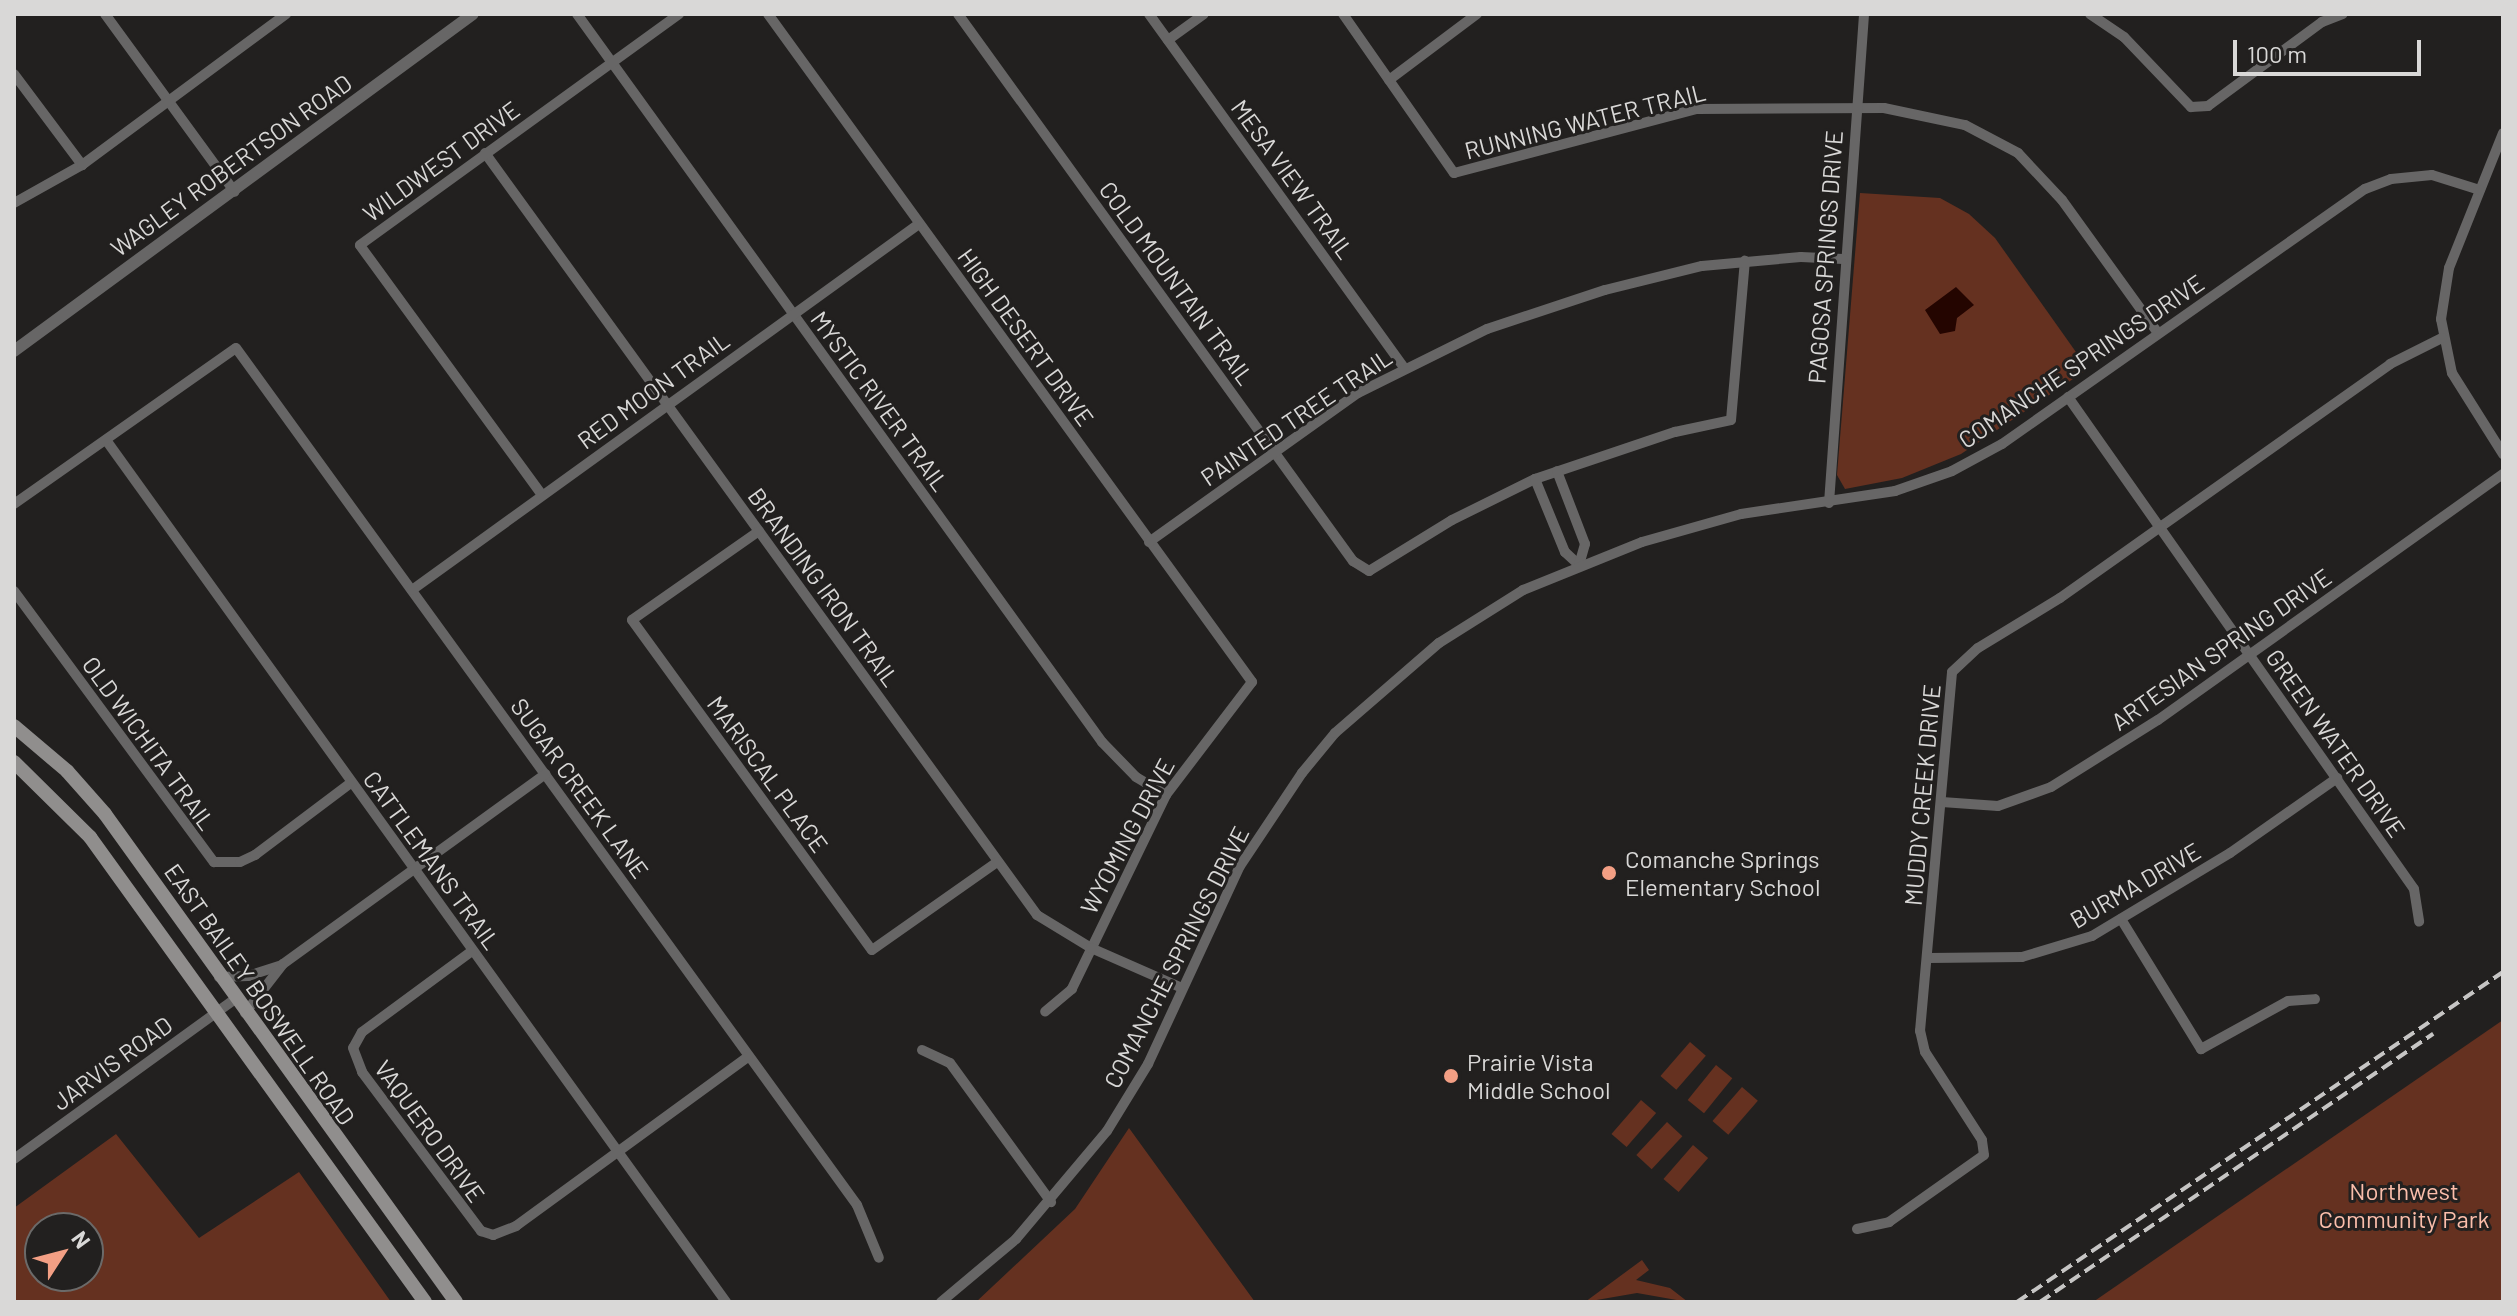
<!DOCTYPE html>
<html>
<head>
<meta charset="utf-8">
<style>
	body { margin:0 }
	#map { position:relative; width:2517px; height:1316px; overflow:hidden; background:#22201f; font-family:Barlow,sans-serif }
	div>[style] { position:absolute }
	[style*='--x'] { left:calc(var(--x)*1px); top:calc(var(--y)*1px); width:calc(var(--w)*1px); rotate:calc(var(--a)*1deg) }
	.green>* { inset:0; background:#653120; transform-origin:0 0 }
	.water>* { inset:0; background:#240500 }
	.minor>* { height:10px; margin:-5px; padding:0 5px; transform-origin:5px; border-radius:5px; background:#676666 }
	.tertiary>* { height:12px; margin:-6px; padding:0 6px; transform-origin:6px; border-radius:6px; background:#676666 }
	.secondary>* { height:14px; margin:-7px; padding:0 7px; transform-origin:7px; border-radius:7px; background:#908e8d }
	.rail>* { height:4px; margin-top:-2px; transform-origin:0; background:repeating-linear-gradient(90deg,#c6c5c4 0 12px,transparent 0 18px) }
	.dots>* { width:22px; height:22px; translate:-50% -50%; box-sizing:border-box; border:4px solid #22201f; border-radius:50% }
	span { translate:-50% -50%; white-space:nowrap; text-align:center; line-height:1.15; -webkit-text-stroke:6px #22201f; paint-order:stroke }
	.street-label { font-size:24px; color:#d9d8d7 }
	.poi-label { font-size:24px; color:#d9d8d7 }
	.left { translate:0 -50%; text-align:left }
	.park-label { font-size:24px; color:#fbbeab }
	.frame { position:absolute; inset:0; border:16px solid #d9d8d7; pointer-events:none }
	.north { position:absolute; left:24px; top:1212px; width:80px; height:80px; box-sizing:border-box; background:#22201f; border:2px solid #6b6a69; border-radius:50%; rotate:54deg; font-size:22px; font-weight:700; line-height:32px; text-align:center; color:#d9d8d7 }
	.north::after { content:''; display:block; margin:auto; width:28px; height:36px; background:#f39f84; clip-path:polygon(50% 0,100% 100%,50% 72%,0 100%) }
	.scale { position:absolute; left:2233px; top:40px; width:188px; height:36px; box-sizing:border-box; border:4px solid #d9d8d7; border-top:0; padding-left:10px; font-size:24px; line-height:28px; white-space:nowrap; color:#d9d8d7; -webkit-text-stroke:6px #22201f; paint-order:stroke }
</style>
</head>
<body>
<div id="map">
	<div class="green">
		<i style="clip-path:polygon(1860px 193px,1940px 198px,1969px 214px,1995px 238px,2088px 369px,1961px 454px,1902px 478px,1845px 489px,1837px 475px)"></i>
		<i style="clip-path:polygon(2503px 1020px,2503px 1302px,2093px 1302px,2228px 1209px)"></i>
		<i style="left:1690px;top:1042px;width:21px;height:45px;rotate:41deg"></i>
		<i style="left:1716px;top:1065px;width:21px;height:45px;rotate:39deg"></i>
		<i style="left:1742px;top:1087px;width:21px;height:45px;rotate:41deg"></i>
		<i style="left:1641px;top:1100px;width:20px;height:45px;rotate:41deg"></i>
		<i style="left:1667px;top:1122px;width:21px;height:45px;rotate:43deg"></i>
		<i style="clip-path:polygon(1129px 1128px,1255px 1302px,976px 1302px,1075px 1209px)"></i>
		<i style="clip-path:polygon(evenodd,116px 1134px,199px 1238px,299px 1172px,391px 1302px,14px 1302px,14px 1208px,116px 1134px,40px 1228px,88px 1228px,88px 1276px,40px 1276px,40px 1228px)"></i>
		<i style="left:1693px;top:1145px;width:20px;height:45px;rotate:41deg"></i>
		<i style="clip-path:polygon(1642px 1260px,1649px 1270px,1636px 1280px,1670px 1288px,1688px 1302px,1637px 1293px,1585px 1302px)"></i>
	</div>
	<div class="water">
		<i style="clip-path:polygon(1956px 287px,1974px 305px,1957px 318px,1955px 331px,1940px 334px,1925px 310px)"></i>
	</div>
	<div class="minor">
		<i style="--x:105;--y:14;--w:220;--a:53.9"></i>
		<i style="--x:577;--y:14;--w:898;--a:54.2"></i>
		<i style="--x:1102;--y:742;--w:49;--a:45.8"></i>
		<i style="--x:1136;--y:777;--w:35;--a:31"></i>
		<i style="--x:768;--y:14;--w:825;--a:54.07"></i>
		<i style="--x:1252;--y:682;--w:142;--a:127.3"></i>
		<i style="--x:1166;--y:795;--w:216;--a:115.9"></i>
		<i style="--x:1072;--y:989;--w:35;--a:140"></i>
		<i style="--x:958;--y:14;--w:675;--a:54.17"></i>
		<i style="--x:1353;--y:561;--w:19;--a:32"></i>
		<i style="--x:1369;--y:571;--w:97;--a:-31.6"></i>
		<i style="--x:1452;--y:520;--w:93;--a:-26.3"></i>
		<i style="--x:1535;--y:479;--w:148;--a:-18.6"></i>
		<i style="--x:1675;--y:432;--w:57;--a:-12.1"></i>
		<i style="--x:1731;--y:420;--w:160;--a:-85"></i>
		<i style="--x:1149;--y:14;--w:435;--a:54.2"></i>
		<i style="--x:1343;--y:14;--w:194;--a:55.1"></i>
		<i style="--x:1454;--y:173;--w:251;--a:-14.8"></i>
		<i style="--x:1697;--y:109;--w:187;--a:-0.3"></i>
		<i style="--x:1884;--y:108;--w:83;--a:11.9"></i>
		<i style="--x:1965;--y:125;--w:60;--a:27.8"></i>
		<i style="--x:2018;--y:153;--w:64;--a:46.9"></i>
		<i style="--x:2062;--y:200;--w:164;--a:54.2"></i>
		<i style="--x:2090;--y:14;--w:41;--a:34.1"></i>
		<i style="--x:2124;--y:37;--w:97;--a:46.3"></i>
		<i style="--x:2191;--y:107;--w:17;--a:-3"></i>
		<i style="--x:2208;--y:106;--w:142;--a:-36.4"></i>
		<i style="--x:2322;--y:22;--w:22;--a:-21"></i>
		<i style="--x:1168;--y:40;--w:44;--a:-35.8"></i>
		<i style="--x:14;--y:74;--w:114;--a:53.2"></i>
		<i style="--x:1389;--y:80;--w:110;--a:-36.9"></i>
		<i style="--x:2503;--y:133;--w:145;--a:111.8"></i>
		<i style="--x:2449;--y:268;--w:52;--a:98.9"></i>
		<i style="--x:2441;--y:319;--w:55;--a:78.5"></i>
		<i style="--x:2452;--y:373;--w:96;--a:57.8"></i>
		<i style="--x:485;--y:153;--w:941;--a:54.08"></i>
		<i style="--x:1037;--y:915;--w:63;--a:31.4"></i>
		<i style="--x:1091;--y:948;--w:97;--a:23.7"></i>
		<i style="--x:14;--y:203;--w:78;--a:-29.2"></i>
		<i style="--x:82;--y:165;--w:254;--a:-36.5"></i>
		<i style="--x:2068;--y:397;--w:601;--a:54.88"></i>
		<i style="--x:2414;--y:889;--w:33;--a:81"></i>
		<i style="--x:106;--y:440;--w:1062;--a:54.27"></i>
		<i style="--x:1535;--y:479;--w:79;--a:67.7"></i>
		<i style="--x:1565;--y:552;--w:19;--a:43"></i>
		<i style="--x:1579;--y:565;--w:22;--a:-74"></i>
		<i style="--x:1585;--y:544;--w:78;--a:-111"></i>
		<i style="--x:542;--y:495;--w:309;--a:-126.1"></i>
		<i style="--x:360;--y:245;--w:394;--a:-35.9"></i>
		<i style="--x:1829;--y:503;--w:490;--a:-85.9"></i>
		<i style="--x:14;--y:504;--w:271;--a:-35.1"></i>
		<i style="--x:236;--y:348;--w:1058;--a:54.07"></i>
		<i style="--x:857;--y:1205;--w:57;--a:67.5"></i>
		<i style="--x:759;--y:531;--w:155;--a:145"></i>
		<i style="--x:632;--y:620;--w:408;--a:54"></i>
		<i style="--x:872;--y:950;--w:153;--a:-35.1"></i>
		<i style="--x:1149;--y:542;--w:257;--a:-35.5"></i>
		<i style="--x:1358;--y:393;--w:144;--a:-26.4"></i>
		<i style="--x:1487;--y:329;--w:124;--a:-18.3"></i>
		<i style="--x:1605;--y:290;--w:100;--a:-13.9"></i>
		<i style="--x:1702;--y:266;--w:99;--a:-5.2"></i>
		<i style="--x:1801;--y:257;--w:42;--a:2.7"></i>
		<i style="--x:412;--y:590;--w:625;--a:-35.83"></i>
		<i style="--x:14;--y:591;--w:337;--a:53.6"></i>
		<i style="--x:214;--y:862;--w:26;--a:0"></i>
		<i style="--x:240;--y:862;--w:17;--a:-25"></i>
		<i style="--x:255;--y:855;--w:121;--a:-37"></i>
		<i style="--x:1942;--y:802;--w:56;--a:4.1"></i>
		<i style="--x:1998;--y:806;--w:56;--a:-19.7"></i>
		<i style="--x:2051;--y:787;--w:126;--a:-32.1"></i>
		<i style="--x:2158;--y:720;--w:424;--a:-35.5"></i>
		<i style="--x:2121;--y:919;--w:153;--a:58.4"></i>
		<i style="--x:2201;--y:1049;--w:99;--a:-28.9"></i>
		<i style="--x:2288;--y:1001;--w:27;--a:-4"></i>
		<i style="--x:472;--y:951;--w:137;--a:143.6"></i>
		<i style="--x:362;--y:1032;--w:18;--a:119"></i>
		<i style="--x:353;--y:1048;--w:26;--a:69"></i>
		<i style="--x:362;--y:1072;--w:199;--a:53.2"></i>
		<i style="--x:481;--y:1231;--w:13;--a:18"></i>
		<i style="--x:493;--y:1235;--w:25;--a:-21"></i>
		<i style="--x:516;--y:1226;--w:287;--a:-36.1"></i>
		<i style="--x:1929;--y:958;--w:93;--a:-0.6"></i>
		<i style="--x:2022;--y:957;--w:73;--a:-16.7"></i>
		<i style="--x:2092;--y:936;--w:161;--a:-31"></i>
		<i style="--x:2230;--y:853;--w:131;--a:-35"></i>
		<i style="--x:219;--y:977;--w:29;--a:-2"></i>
		<i style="--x:248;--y:976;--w:35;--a:-18"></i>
		<i style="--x:245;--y:1013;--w:62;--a:-52.2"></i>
		<i style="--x:283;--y:964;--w:324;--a:-35.9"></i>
		<i style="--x:922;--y:1050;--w:31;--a:25"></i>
		<i style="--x:950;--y:1063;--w:172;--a:54"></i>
		<i style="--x:14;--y:1159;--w:271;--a:-35.9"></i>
		<i style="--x:1857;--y:1229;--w:33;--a:-12"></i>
		<i style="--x:1889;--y:1222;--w:116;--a:-35.2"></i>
		<i style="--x:1984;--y:1155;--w:15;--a:-98"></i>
		<i style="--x:1982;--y:1140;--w:105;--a:-122.9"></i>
		<i style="--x:1925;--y:1052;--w:22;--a:-103"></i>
		<i style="--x:1920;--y:1031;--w:360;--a:-84.9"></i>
		<i style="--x:1952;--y:672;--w:35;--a:-43"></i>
		<i style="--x:1978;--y:648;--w:96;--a:-31.4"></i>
		<i style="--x:2060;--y:598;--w:405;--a:-35.3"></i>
		<i style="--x:2390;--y:364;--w:58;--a:-26.6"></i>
		<i style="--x:941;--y:1302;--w:98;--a:-40"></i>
		<i style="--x:1016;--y:1239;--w:141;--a:-49.9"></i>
		<i style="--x:1107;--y:1131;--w:79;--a:-58.5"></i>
		<i style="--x:1148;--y:1064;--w:218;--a:-65.1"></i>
		<i style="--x:1240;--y:866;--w:112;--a:-56.3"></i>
		<i style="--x:1302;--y:773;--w:52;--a:-50.5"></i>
		<i style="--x:1335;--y:733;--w:138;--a:-40.9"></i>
		<i style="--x:1439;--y:643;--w:99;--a:-32.2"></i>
		<i style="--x:1523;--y:590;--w:128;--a:-22"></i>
		<i style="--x:1642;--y:542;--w:103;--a:-15.8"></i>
		<i style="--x:1741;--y:514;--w:156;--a:-8.5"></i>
		<i style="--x:1895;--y:491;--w:60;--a:-19.3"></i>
		<i style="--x:1952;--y:471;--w:57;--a:-28.4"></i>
		<i style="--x:2002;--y:444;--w:444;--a:-35.1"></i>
		<i style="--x:2365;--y:189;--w:28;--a:-21"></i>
		<i style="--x:2391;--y:179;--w:41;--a:-5.6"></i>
		<i style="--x:2432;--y:175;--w:50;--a:17.4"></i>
	</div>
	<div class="tertiary">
		<i style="--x:14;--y:351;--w:569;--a:-36.29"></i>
	</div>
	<div class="secondary">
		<i style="--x:14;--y:726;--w:70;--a:40.3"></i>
		<i style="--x:67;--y:771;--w:57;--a:48.5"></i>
		<i style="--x:105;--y:814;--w:601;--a:54.27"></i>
		<i style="--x:14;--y:762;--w:107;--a:44.6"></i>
		<i style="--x:90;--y:837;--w:573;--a:54.23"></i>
	</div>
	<div class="rail">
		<i style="--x:2017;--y:1302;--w:587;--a:-34.18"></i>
		<i style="--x:2040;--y:1302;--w:476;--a:-34.3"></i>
	</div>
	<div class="dots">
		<i style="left:1609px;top:873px;background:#f39f84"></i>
		<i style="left:1451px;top:1076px;background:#f39f84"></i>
	</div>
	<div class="street-label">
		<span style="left:1585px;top:121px;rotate:-14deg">RUNNING WATER TRAIL</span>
		<span style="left:441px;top:161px;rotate:-36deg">WILDWEST DRIVE</span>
		<span style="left:231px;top:165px;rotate:-36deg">WAGLEY ROBERTSON ROAD</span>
		<span style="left:1293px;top:179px;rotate:54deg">MESA VIEW TRAIL</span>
		<span style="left:1825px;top:257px;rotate:-86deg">PAGOSA SPRINGS DRIVE</span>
		<span style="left:1177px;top:283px;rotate:54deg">COLD MOUNTAIN TRAIL</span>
		<span style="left:1026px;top:337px;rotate:54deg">HIGH DESERT DRIVE</span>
		<span style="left:2081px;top:361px;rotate:-34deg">COMANCHE SPRINGS DRIVE</span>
		<span style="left:653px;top:390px;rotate:-36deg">RED MOON TRAIL</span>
		<span style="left:880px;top:401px;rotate:54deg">MYSTIC RIVER TRAIL</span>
		<span style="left:1296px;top:417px;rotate:-34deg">PAINTED TREE TRAIL</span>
		<span style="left:824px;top:587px;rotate:54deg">BRANDING IRON TRAIL</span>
		<span style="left:2221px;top:649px;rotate:-35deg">ARTESIAN SPRING DRIVE</span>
		<span style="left:149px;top:743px;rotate:54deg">OLD WICHITA TRAIL</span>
		<span style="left:2336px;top:743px;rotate:55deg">GREEN WATER DRIVE</span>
		<span style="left:768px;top:774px;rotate:54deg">MARISCAL PLACE</span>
		<span style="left:580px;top:788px;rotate:54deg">SUGAR CREEK LANE</span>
		<span style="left:1922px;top:795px;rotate:-85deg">MUDDY CREEK DRIVE</span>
		<span style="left:1127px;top:836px;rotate:-62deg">WYOMING DRIVE</span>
		<span style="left:432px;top:860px;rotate:54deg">CATTLEMANS TRAIL</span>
		<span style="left:2135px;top:885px;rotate:-30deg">BURMA DRIVE</span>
		<span style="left:1176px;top:957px;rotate:-63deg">COMANCHE SPRINGS DRIVE</span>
		<span style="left:260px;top:994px;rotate:55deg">EAST BAILEY BOSWELL ROAD</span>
		<span style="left:112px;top:1063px;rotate:-36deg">JARVIS ROAD</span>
		<span style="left:430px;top:1131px;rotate:54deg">VAQUERO DRIVE</span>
	</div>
	<div class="poi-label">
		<span class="left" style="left:1625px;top:873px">Comanche Springs<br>Elementary School</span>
		<span class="left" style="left:1467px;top:1076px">Prairie Vista<br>Middle School</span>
	</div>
	<div class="park-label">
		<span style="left:2404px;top:1205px">Northwest<br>Community Park</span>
	</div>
	<div class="frame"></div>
	<div class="north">N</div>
	<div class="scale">100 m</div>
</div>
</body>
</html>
